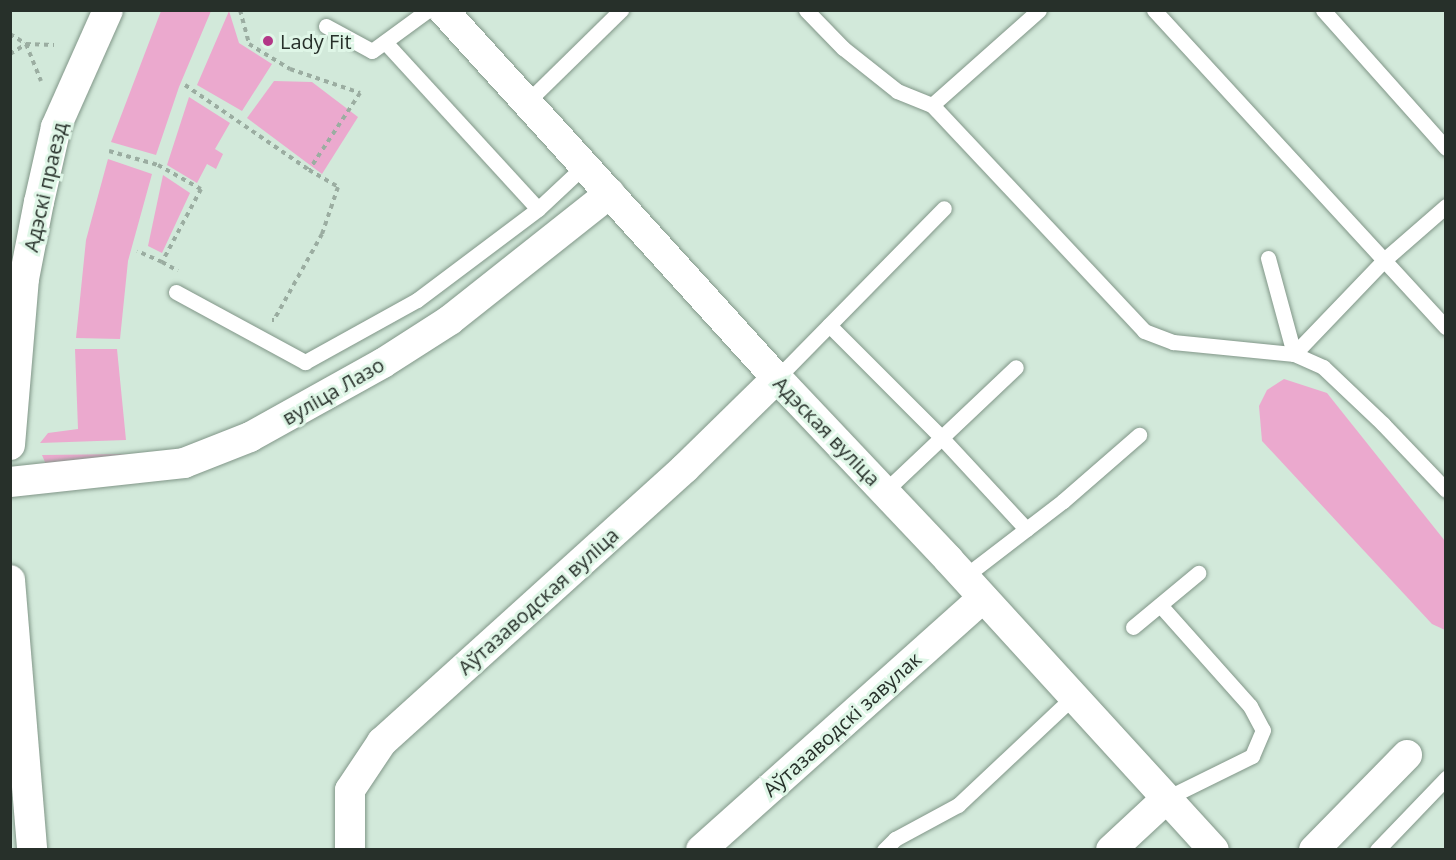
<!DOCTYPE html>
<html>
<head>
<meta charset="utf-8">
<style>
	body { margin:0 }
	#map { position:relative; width:1456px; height:860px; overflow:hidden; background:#d2e9da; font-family:"Open Sans",sans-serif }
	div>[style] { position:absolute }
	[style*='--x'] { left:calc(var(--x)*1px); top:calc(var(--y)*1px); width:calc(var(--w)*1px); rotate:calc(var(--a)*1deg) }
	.green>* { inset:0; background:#eba9ce }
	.path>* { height:4px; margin-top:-2px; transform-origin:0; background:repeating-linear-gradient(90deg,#9bada1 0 4.5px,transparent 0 9px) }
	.roads { filter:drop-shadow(0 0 2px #819688) drop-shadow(0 0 2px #819688) }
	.lane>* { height:15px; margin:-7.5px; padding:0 7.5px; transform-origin:7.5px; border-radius:7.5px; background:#fff }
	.street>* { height:30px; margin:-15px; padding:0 15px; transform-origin:15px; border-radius:15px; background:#fff }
	.dots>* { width:16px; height:16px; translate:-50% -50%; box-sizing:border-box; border:3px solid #dff6e7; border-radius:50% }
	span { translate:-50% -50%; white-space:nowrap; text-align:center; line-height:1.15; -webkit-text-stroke:6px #dff6e7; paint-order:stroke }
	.poi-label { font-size:20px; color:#27302a }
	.left { translate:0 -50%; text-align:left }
	.street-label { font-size:20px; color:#27302a }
	.frame { position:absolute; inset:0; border:12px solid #27302a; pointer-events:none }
</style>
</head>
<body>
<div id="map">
	<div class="green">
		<i style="clip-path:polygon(161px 11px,211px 11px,179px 87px,156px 155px,111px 142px)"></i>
		<i style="clip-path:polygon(229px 11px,239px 43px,272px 64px,242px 111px,197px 85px)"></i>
		<i style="clip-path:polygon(274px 81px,312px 82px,358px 117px,322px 174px,247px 118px)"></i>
		<i style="clip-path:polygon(189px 97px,230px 123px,215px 149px,223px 154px,216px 169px,207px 164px,197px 183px,167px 165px)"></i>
		<i style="clip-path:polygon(108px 159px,152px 174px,128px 261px,120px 339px,76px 338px,86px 240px)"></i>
		<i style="clip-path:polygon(163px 175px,190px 193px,162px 253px,148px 246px)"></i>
		<i style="clip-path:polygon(75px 349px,117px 349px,126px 440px,40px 443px,48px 433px,78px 429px)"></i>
		<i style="clip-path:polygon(1284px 379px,1327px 393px,1445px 541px,1445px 630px,1432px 624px,1262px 441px,1259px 406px,1267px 390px)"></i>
		<i style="clip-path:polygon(129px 454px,47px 467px,42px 455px)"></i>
	</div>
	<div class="path">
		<i style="--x:240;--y:10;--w:35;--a:75"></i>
		<i style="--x:249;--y:44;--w:48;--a:31.4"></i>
		<i style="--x:290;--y:69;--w:74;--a:18.9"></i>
		<i style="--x:360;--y:93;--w:92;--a:123.5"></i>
		<i style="--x:10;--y:34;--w:19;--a:32"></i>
		<i style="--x:26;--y:44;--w:28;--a:2"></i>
		<i style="--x:26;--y:44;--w:40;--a:68"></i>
		<i style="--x:10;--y:54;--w:19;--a:-32"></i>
		<i style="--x:185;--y:85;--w:150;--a:34.4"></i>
		<i style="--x:309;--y:170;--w:34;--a:30"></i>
		<i style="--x:338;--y:187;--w:50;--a:108.8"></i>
		<i style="--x:322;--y:234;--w:98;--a:119.2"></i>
		<i style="--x:274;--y:320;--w:2;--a:180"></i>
		<i style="--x:109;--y:151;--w:51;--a:15.9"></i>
		<i style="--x:158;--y:165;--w:49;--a:29.2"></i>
		<i style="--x:201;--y:189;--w:83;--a:118.1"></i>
		<i style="--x:162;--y:262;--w:27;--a:-156"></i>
		<i style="--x:162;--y:262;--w:18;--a:29"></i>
	</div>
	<div class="roads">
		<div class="lane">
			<i style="--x:806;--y:10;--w:53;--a:45.8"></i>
			<i style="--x:843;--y:48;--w:69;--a:38.5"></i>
			<i style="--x:897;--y:91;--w:38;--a:22"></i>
			<i style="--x:932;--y:105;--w:310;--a:46.8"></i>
			<i style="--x:1144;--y:331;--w:31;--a:21"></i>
			<i style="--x:1173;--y:342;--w:122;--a:5.7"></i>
			<i style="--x:1294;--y:354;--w:32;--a:24"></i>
			<i style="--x:1323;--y:367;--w:83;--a:43.5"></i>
			<i style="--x:1383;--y:424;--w:91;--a:46.3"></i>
			<i style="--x:1154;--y:10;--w:431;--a:47.4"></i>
			<i style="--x:1323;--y:10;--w:185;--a:48.3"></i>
			<i style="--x:326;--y:26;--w:52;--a:28.5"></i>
			<i style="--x:372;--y:51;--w:69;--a:-36.2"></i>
			<i style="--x:385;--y:42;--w:226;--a:47.5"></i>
			<i style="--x:527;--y:102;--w:132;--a:-44.4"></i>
			<i style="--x:932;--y:105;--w:143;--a:-41.6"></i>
			<i style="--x:1268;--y:258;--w:99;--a:74.8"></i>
			<i style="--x:176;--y:292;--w:147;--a:28.5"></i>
			<i style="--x:305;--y:362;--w:128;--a:-29"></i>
			<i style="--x:417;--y:300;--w:151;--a:-36.9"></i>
			<i style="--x:538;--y:209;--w:64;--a:-43.1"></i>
			<i style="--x:829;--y:325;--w:157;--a:45"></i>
			<i style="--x:940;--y:436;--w:127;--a:47.2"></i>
			<i style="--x:1294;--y:354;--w:130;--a:-46.2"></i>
			<i style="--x:1384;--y:260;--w:82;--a:-41.1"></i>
			<i style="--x:777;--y:378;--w:238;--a:-45.5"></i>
			<i style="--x:885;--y:491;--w:180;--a:-43.4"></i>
			<i style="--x:964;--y:577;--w:125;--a:-37.5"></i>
			<i style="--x:1063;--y:501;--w:101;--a:-41"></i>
			<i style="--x:1160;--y:605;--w:135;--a:48.3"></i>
			<i style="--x:1250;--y:706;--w:27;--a:62"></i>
			<i style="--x:1263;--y:730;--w:28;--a:113"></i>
			<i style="--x:1252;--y:756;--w:95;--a:153.7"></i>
			<i style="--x:1133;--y:627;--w:85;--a:-39.7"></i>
			<i style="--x:884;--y:850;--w:16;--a:-45"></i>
			<i style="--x:895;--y:839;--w:72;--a:-28.4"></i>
			<i style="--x:958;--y:805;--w:159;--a:-43.2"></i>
			<i style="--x:1377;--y:850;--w:100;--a:-46.2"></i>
		</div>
		<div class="street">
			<i style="--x:443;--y:10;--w:497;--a:47.8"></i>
			<i style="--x:777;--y:378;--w:249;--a:46.6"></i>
			<i style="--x:948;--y:559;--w:394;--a:47.6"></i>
			<i style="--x:10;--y:445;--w:167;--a:-85.2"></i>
			<i style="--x:24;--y:279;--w:78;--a:-79"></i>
			<i style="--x:39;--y:202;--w:77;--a:-77.2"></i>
			<i style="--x:56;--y:127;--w:128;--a:-66"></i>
			<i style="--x:10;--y:482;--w:175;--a:-6.2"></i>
			<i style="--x:184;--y:463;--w:71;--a:-21.5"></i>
			<i style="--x:250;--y:437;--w:152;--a:-29.1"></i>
			<i style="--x:383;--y:363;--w:80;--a:-32.7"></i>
			<i style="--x:450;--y:320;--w:204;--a:-38.4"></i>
			<i style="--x:10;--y:580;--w:271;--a:85.3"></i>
			<i style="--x:350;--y:850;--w:60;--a:-90"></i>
			<i style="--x:350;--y:790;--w:58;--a:-56.3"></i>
			<i style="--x:382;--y:742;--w:409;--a:-42.1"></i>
			<i style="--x:685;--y:468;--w:129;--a:-44.4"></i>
			<i style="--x:701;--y:850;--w:378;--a:-41.8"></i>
			<i style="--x:1111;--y:850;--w:76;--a:-42.9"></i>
			<i style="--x:1314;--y:850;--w:133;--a:-45.6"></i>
		</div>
	</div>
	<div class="dots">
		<i style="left:268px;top:41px;background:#b33787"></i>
	</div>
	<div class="poi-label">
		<span class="left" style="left:280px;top:41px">Lady Fit</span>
	</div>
	<div class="street-label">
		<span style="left:45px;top:187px;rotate:-77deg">Адэскі праезд</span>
		<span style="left:333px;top:391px;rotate:-30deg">вуліца Лазо</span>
		<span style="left:827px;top:431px;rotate:46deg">Адэская вуліца</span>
		<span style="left:538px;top:601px;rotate:-42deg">Аўтазаводская вуліца</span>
		<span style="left:842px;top:724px;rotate:-42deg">Аўтазаводскі завулак</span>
	</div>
	<div class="frame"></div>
</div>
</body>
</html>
